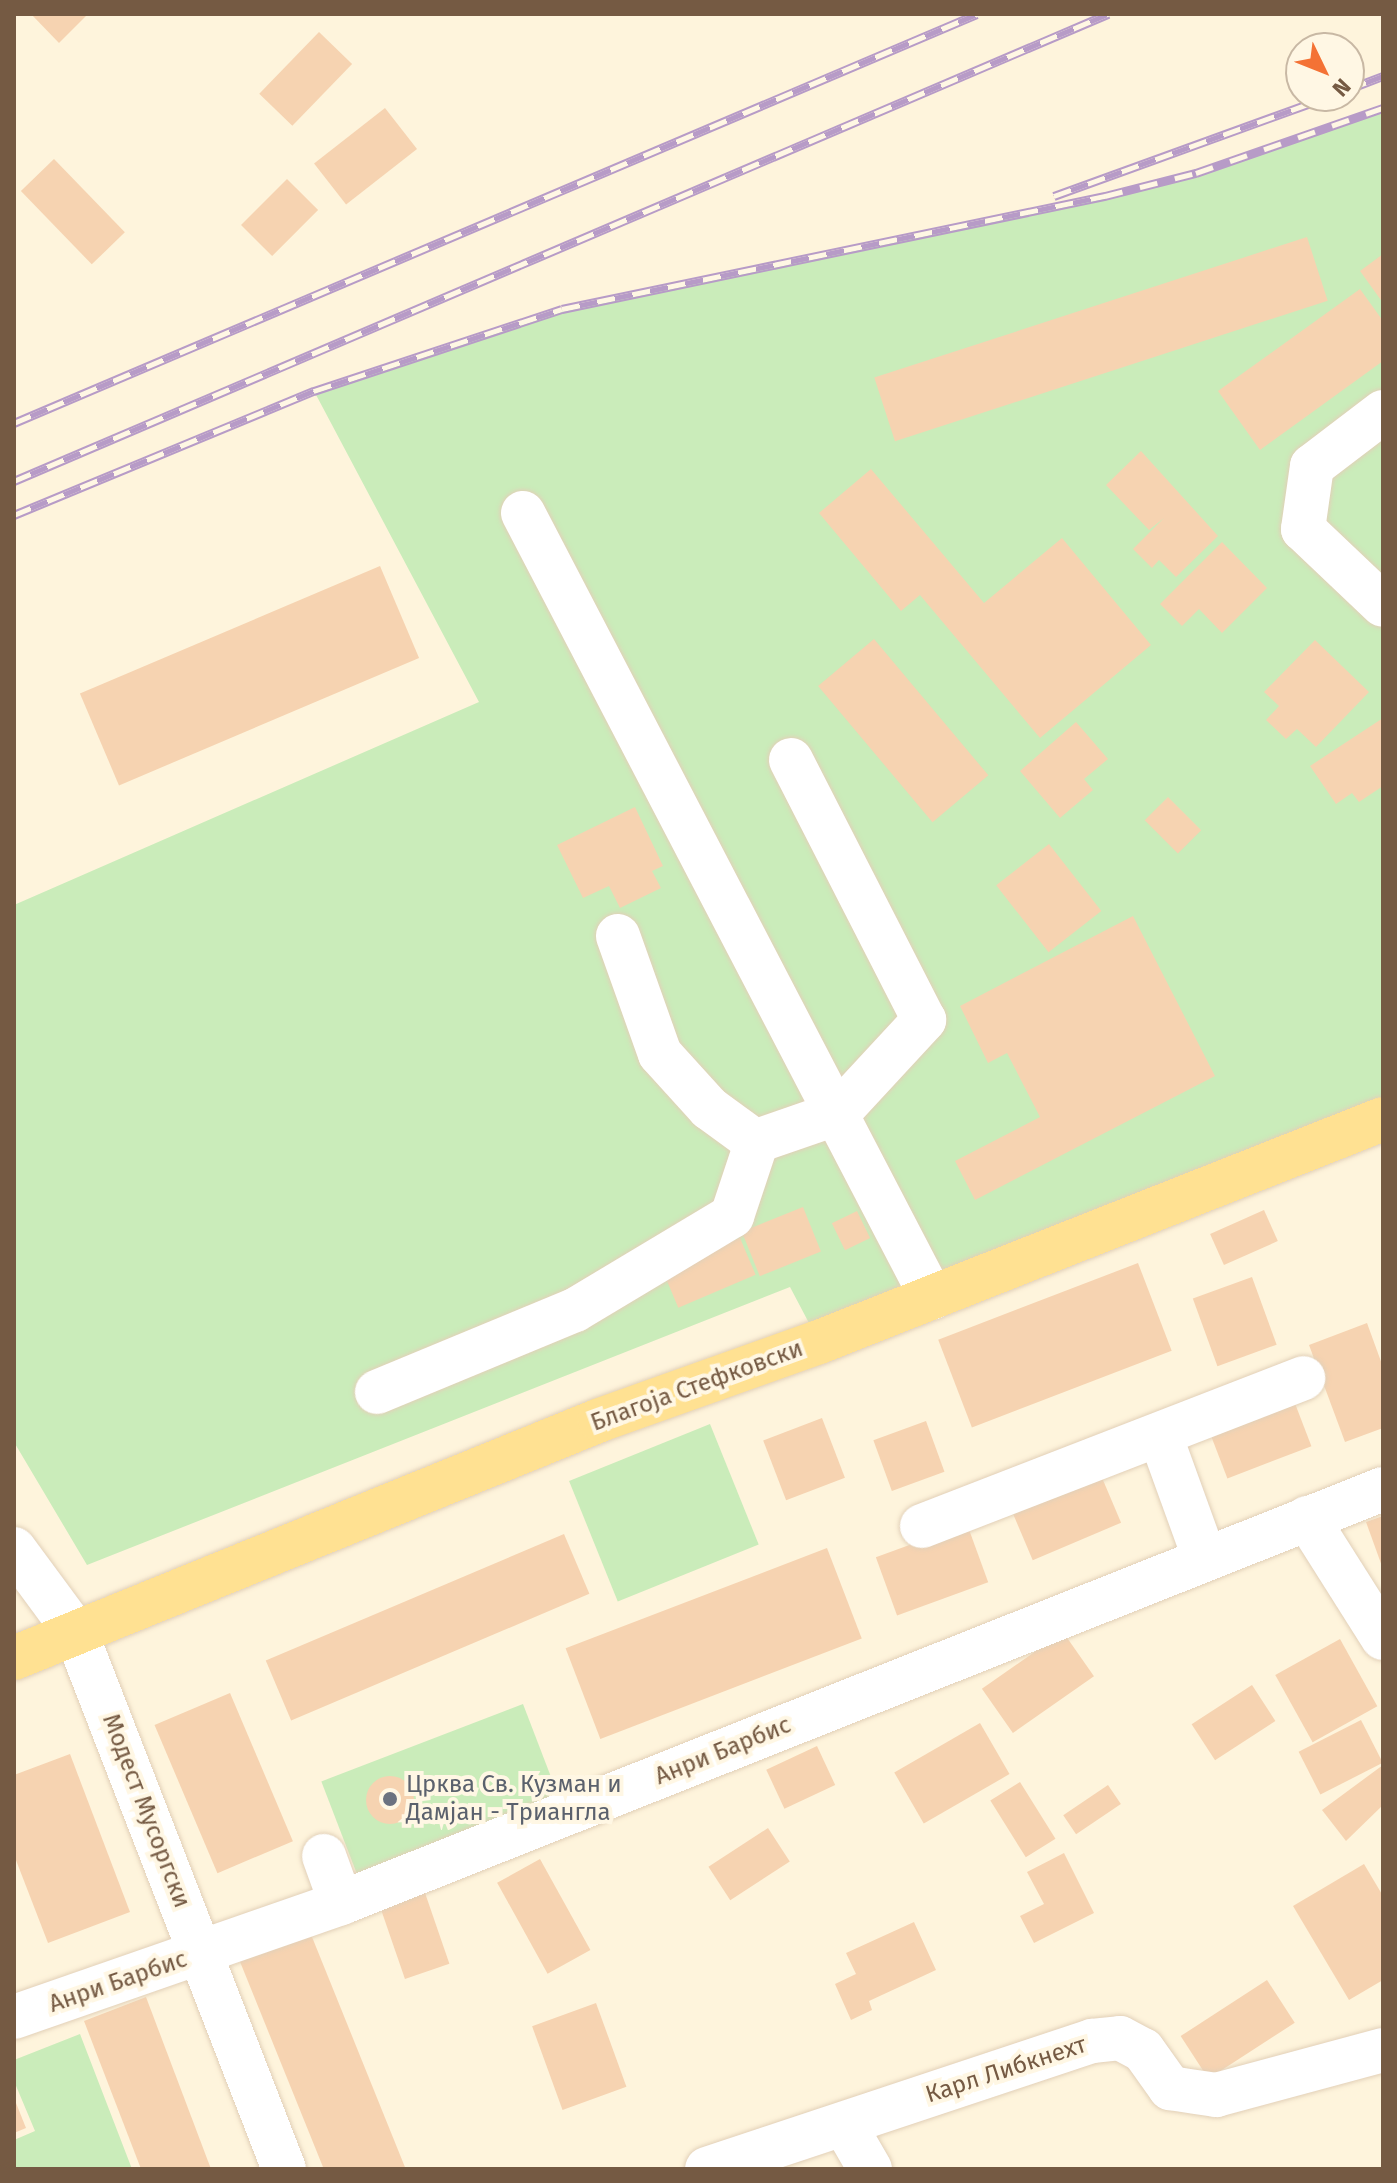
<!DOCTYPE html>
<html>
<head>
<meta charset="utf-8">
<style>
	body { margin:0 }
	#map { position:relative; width:1397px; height:2183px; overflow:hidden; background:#fef4dc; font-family:"Fira Sans",sans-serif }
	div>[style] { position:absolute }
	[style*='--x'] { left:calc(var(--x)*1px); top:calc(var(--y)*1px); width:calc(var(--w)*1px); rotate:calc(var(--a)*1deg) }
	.green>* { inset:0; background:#caecba; transform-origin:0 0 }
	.building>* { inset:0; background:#f6d3b1; transform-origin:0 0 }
	.round { border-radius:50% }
	.roads { filter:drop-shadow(0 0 2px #e2d0b8) drop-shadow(0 0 2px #e2d0b8) }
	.minor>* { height:44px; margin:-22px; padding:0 22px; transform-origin:22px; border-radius:22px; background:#fff }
	.major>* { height:44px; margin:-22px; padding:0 22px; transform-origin:22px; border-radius:22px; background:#ffe192 }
	.rail>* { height:9px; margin-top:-4.5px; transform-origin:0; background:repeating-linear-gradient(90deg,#fff7e4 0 18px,#b79bc7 0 36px); box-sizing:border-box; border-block:2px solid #b79bc7 }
	.dots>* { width:22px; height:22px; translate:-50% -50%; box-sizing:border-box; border:4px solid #fff7e4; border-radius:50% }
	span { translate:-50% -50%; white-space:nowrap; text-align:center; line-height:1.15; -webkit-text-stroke:8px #fff7e4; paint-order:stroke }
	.street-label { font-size:24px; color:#755a43 }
	.worship-label { font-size:24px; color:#5b616d }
	.left { translate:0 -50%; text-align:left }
	.frame { position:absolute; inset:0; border:16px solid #755a43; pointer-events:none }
	.north { position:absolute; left:1285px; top:32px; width:80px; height:80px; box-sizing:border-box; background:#fff7e4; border:2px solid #c8b8a4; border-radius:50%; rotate:133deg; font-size:22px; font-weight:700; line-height:32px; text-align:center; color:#755a43 }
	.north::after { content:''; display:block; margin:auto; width:28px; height:36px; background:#f47235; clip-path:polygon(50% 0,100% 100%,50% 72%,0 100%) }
</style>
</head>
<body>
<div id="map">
	<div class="green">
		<i style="clip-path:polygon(1383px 108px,1383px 1118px,819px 1342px,790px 1287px,87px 1565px,14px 1442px,14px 905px,479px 702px,314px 391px,562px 309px,1105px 196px,1196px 173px)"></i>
		<i style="left:710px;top:1424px;width:130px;height:152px;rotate:68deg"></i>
		<i style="left:523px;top:1704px;width:100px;height:216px;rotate:69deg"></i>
		<i style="clip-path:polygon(80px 2034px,132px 2169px,14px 2169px,14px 2140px,35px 2131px,14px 2081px,14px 2060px)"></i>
	</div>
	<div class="building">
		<i style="clip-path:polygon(31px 14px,88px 14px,59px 43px)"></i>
		<i style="left:319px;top:32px;width:46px;height:86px;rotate:44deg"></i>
		<i style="left:385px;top:108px;width:52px;height:90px;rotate:52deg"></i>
		<i style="left:54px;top:159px;width:102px;height:46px;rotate:46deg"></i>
		<i style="left:287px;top:179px;width:44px;height:65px;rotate:45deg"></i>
		<i style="left:1307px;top:237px;width:67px;height:455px;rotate:72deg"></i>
		<i style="clip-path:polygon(1383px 254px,1383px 303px,1360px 271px)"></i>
		<i style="clip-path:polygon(1360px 289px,1383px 321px,1383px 361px,1260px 450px,1218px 391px)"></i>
		<i style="clip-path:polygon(1141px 451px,1218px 536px,1176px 577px,1159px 560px,1152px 568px,1133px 549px,1164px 518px,1149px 530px,1106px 485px)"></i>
		<i style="clip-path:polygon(871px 469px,984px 603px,1062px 538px,1151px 645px,1040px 738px,920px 595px,901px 611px,819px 513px)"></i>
		<i style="clip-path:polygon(1222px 542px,1267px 588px,1222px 633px,1199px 609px,1182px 626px,1160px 604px)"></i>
		<i style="left:380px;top:566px;width:100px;height:326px;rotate:67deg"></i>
		<i style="left:874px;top:639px;width:178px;height:73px;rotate:50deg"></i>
		<i style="clip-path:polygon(1315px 640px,1369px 692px,1316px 747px,1297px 729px,1286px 739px,1266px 720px,1279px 706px,1264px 692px)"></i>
		<i style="clip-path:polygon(1383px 718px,1383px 786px,1359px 802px,1352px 793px,1336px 804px,1310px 766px)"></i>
		<i style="clip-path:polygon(1076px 722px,1108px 759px,1084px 779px,1093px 790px,1060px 818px,1020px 771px)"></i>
		<i style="left:1168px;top:797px;width:47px;height:33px;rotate:45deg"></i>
		<i style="clip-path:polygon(635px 807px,663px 866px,652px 871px,661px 888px,620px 908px,609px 886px,583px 898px,557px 845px)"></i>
		<i style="left:1049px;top:844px;width:85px;height:67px;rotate:52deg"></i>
		<i style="clip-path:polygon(1133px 916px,1215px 1076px,975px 1200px,955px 1161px,1040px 1117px,1007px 1053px,988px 1063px,960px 1006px)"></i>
		<i style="left:803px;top:1207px;width:48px;height:66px;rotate:68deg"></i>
		<i style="left:1264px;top:1210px;width:34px;height:59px;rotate:66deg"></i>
		<i style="left:857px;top:1211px;width:30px;height:28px;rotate:64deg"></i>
		<i style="left:740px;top:1238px;width:40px;height:84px;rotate:67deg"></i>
		<i style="left:1138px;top:1263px;width:94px;height:214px;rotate:69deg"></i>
		<i style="left:1252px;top:1277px;width:72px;height:63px;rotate:70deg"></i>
		<i style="clip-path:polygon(1367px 1323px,1383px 1367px,1383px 1428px,1345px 1442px,1309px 1345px)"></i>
		<i style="left:1291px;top:1393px;width:57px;height:90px;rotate:69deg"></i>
		<i style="left:822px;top:1418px;width:64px;height:63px;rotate:69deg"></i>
		<i style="left:926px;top:1421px;width:54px;height:56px;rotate:70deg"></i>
		<i style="left:1100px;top:1473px;width:54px;height:96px;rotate:67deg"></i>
		<i style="clip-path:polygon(1383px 1516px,1383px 1569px,1366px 1522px)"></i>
		<i style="left:967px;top:1524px;width:62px;height:97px;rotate:70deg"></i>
		<i style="left:564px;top:1534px;width:65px;height:324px;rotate:67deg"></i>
		<i style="left:827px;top:1548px;width:97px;height:280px;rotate:69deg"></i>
		<i style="left:1063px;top:1632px;width:54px;height:99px;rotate:55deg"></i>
		<i style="left:1340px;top:1639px;width:77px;height:74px;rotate:61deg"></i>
		<i style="left:1252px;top:1685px;width:43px;height:72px;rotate:57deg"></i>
		<i style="left:230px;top:1693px;width:161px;height:82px;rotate:67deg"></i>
		<i style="left:1361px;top:1720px;width:48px;height:70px;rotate:63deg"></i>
		<i style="left:980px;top:1723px;width:59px;height:99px;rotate:60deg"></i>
		<i style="left:817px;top:1746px;width:43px;height:56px;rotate:65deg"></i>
		<i style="clip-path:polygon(70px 1754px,130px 1912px,48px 1943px,14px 1855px,14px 1775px)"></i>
		<i style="clip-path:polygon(1383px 1765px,1383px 1805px,1346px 1841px,1322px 1810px)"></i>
		<i class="round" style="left:366px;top:1776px;width:48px;height:48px"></i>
		<i style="left:1020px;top:1782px;width:67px;height:35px;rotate:58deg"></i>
		<i style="left:1108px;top:1785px;width:23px;height:54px;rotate:56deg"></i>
		<i style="left:768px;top:1828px;width:40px;height:71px;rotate:57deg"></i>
		<i style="clip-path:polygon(1064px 1853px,1094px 1913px,1034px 1943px,1020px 1916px,1044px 1904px,1027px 1872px)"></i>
		<i style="left:540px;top:1859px;width:104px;height:49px;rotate:61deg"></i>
		<i style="clip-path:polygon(1364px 1864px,1383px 1896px,1383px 1980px,1349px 2000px,1293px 1906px)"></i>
		<i style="left:424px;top:1890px;width:78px;height:47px;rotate:71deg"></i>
		<i style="clip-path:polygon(914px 1922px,936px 1970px,869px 2001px,872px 2010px,851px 2020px,835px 1984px,856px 1974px,846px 1953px)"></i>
		<i style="left:310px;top:1932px;width:255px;height:76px;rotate:68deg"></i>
		<i style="left:1267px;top:1980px;width:51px;height:103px;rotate:57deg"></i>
		<i style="clip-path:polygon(146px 1997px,211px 2169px,141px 2169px,84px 2021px)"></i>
		<i style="left:596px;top:2003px;width:89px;height:68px;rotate:70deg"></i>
		<i style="clip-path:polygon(14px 2098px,26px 2128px,14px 2133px)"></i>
	</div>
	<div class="roads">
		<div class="minor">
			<i style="--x:1383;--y:412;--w:89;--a:142.7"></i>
			<i style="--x:1312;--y:466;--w:64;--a:98.1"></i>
			<i style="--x:1303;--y:529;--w:110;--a:43.5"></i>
			<i style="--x:523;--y:513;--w:885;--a:62.48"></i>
			<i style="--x:618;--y:936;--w:125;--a:70.4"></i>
			<i style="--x:660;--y:1054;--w:73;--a:47.8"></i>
			<i style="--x:709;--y:1108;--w:59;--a:36.1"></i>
			<i style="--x:377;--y:1392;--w:214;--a:-22.5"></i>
			<i style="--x:575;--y:1310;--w:183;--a:-30.9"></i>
			<i style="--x:732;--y:1216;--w:79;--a:-71.6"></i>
			<i style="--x:757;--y:1141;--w:86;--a:-19.1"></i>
			<i style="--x:838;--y:1113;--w:127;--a:-47.2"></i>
			<i style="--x:924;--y:1020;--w:292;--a:-117.1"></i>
			<i style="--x:1160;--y:1435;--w:132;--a:70.1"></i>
			<i style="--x:1307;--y:1518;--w:142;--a:57.7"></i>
			<i style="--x:922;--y:1526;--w:409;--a:-21.2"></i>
			<i style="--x:14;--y:1549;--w:104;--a:53.6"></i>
			<i style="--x:76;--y:1633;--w:575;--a:68.79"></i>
			<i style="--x:324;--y:1856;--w:50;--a:70.1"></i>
			<i style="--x:14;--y:2017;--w:346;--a:-19.2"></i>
			<i style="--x:341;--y:1903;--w:1121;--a:-21.67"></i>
			<i style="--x:844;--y:2124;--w:52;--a:60"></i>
			<i style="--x:707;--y:2169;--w:406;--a:-18.4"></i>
			<i style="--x:1092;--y:2041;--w:28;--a:-6"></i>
			<i style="--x:1120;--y:2038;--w:26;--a:28"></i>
			<i style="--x:1143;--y:2050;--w:47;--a:54.6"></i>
			<i style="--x:1170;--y:2088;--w:47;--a:8.7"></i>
			<i style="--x:1216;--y:2095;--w:173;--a:-15.1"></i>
		</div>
		<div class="major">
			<i style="--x:14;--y:1658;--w:632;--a:-22.1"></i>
			<i style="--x:600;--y:1420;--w:232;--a:-19.6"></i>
			<i style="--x:819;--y:1342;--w:606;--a:-21.57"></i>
		</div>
	</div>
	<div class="rail">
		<i style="--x:1349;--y:89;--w:36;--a:-21"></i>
		<i style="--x:1054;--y:196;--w:294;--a:-19.9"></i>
		<i style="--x:14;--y:423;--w:1046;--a:-23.01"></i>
		<i style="--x:14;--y:481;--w:1190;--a:-23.12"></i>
		<i style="--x:14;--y:515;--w:325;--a:-22.5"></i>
		<i style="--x:314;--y:391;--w:261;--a:-18.3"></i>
		<i style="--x:562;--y:309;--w:555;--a:-11.76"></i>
		<i style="--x:1105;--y:196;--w:94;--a:-14.2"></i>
		<i style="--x:1196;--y:173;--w:198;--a:-19.2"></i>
	</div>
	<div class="dots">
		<i style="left:390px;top:1799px;background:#6b7280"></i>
	</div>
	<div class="street-label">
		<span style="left:697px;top:1386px;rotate:-20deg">Благоја Стефковски</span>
		<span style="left:723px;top:1751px;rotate:-22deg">Анри Барбис</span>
		<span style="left:146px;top:1811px;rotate:69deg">Модест Мусоргски</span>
		<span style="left:118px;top:1982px;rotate:-19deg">Анри Барбис</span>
		<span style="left:1006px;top:2070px;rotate:-18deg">Карл Либкнехт</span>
	</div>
	<div class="worship-label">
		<span class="left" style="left:406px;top:1799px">Црква Св. Кузман и<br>Дамјан - Триангла</span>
	</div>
	<div class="frame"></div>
	<div class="north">N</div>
</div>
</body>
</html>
